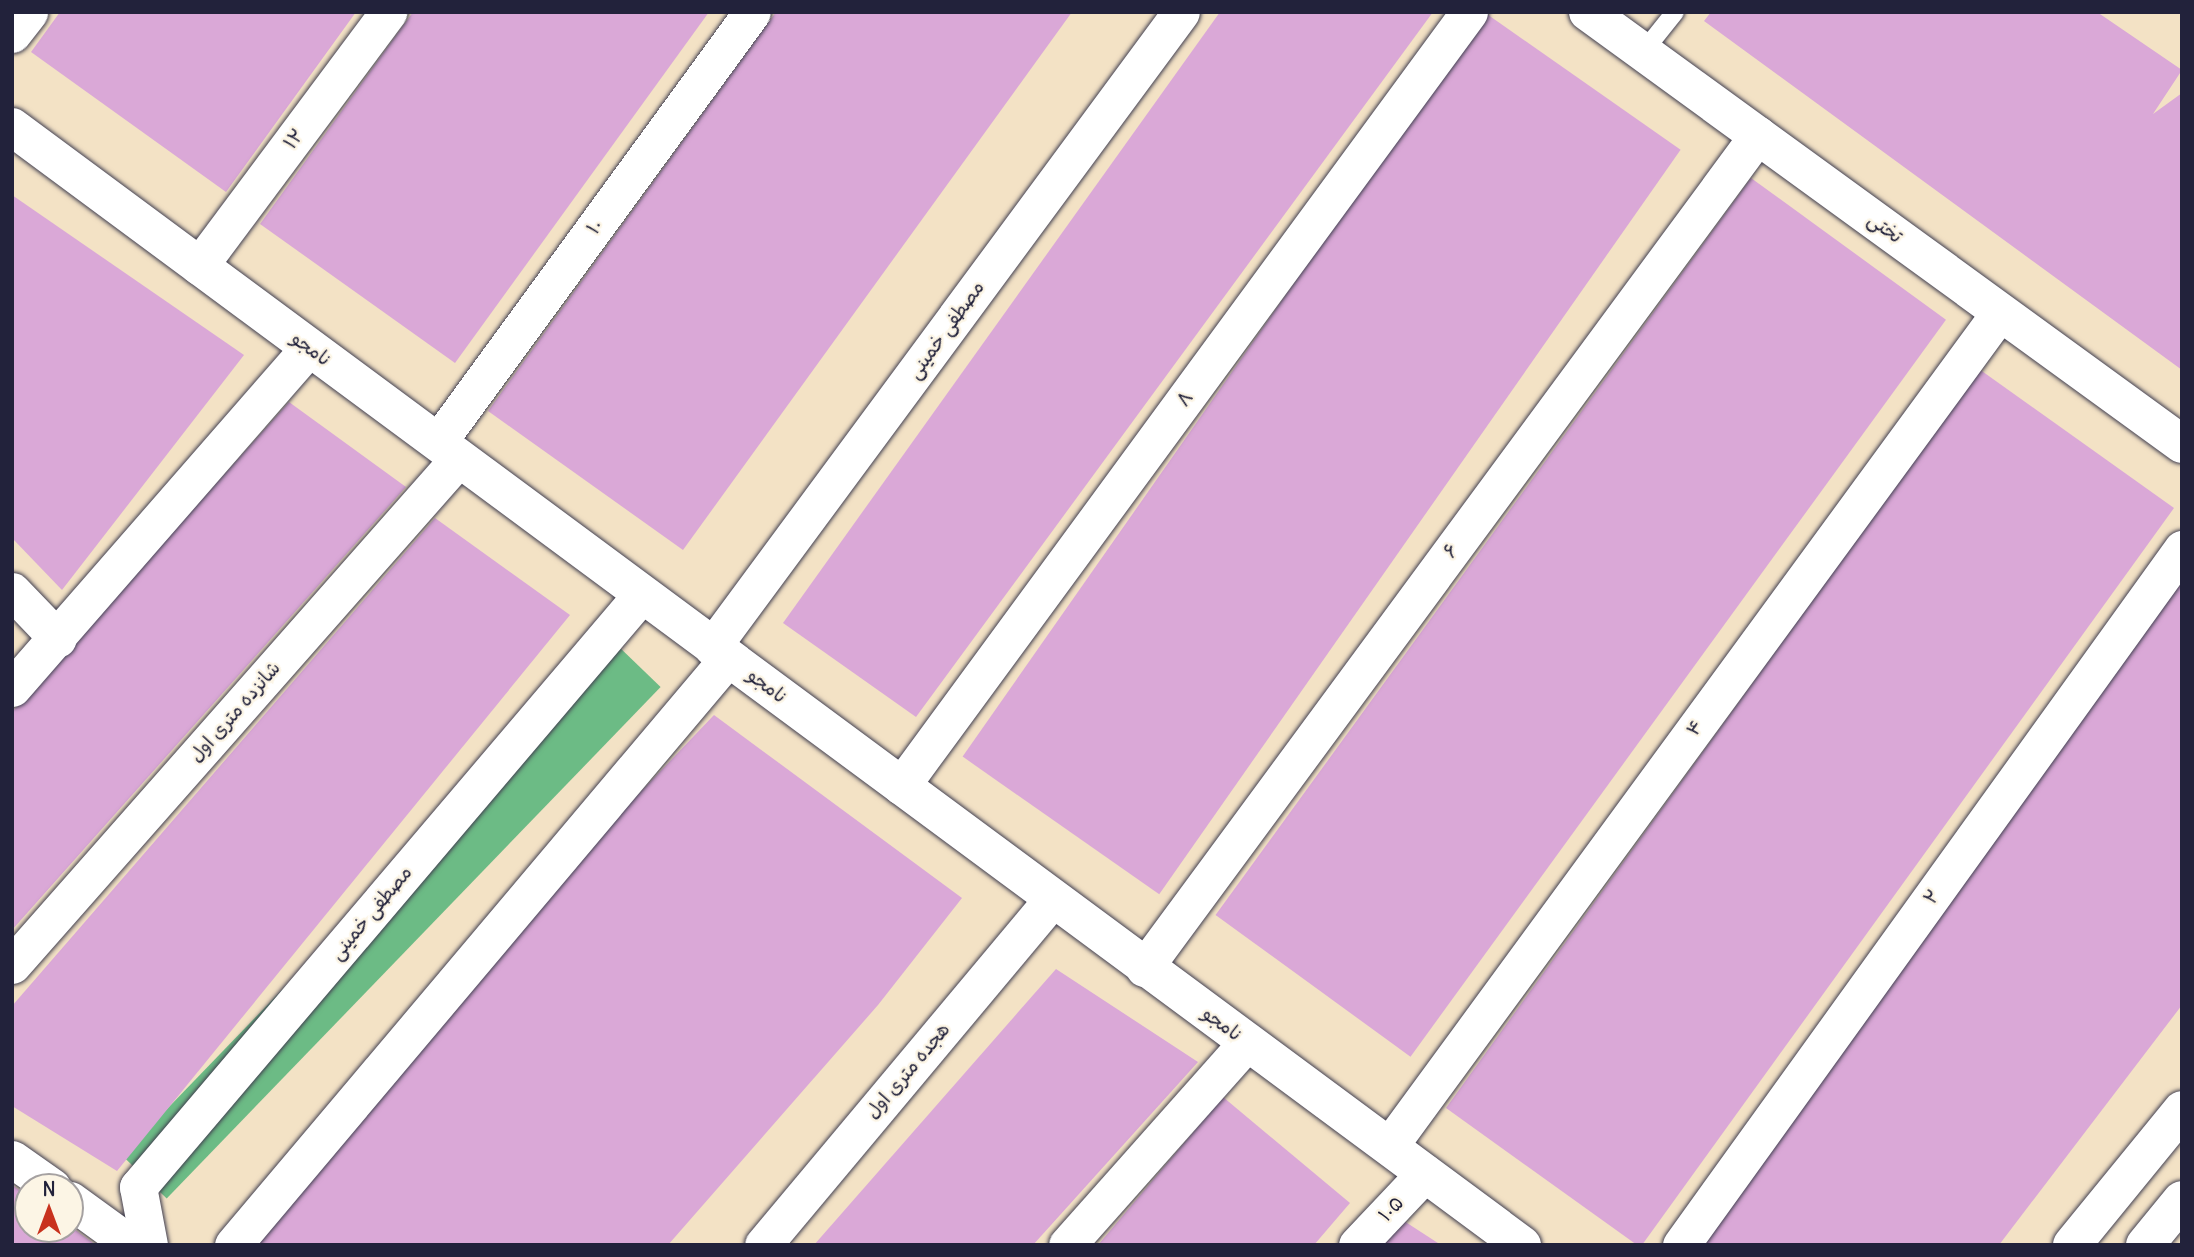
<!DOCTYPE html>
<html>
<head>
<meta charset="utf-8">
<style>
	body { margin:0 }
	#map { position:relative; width:2194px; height:1257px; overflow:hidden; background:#f3e2c5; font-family:Delius,"Playpen Sans Arabic",sans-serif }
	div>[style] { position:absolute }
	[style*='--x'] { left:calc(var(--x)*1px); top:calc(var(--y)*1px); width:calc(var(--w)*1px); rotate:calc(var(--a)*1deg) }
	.forest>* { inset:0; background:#6cbb85; transform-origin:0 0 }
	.building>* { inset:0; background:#daa8d7; transform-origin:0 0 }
	.roads { filter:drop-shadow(0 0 2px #413f50) drop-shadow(0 0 2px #413f50) }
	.lane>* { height:18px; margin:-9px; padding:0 9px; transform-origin:9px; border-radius:9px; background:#fff }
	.street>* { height:37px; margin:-18.5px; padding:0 18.5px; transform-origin:18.5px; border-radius:18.5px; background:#fff }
	.secondary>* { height:38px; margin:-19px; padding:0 19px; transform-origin:19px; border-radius:19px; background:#fff }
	span { translate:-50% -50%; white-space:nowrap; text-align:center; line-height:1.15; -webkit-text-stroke:5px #fcf5e5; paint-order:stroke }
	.street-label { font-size:19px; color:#22223b }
	.frame { position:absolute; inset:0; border:14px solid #22223b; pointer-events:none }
	.north { position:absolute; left:14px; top:1173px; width:70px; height:70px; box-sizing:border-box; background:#fcf5e5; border:2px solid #a5a1a1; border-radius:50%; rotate:0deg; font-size:19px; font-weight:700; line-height:28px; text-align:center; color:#22223b }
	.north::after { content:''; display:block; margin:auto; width:24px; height:32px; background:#c8321e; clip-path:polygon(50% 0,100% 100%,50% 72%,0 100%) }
</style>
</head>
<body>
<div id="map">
	<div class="forest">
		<i style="left:616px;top:644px;width:62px;height:711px;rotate:44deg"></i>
	</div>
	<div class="building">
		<i style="clip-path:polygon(60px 12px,356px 12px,226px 192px,31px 52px)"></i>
		<i style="clip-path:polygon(413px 12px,709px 12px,455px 363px,260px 224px)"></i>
		<i style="clip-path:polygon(776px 12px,1072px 12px,683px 550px,488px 411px)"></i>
		<i style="clip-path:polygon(1220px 12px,1433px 12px,916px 717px,783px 623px)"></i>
		<i style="left:1484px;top:12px;width:240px;height:909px;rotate:35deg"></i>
		<i style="clip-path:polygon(1711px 12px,2097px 12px,2182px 70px,2153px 114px,2182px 93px,2182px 370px,1704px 21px)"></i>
		<i style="left:1751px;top:178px;width:241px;height:911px;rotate:36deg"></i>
		<i style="clip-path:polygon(12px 195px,244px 355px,62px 590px,12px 538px)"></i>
		<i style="clip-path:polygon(1979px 369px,2174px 508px,1642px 1245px,1637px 1245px,1446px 1108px)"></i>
		<i style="clip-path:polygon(289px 402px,406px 487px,12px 930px,12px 712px)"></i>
		<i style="clip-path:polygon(435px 518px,570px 615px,117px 1171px,12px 1106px,12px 1006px)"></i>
		<i style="clip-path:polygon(2182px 581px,2182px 1005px,1999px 1245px,1701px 1245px)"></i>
		<i style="clip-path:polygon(714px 715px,962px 898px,878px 1005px,668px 1245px,254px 1245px,630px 803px)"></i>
		<i style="clip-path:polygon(1056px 969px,1198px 1062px,1033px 1245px,814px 1245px)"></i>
		<i style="clip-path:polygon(1223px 1097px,1350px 1203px,1314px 1245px,1098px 1245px)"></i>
		<i style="clip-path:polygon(12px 1185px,28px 1196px,28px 1229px,70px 1226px,96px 1245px,12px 1245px)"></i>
		<i style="clip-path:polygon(1404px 1221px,1441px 1245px,1383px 1245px)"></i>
	</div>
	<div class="roads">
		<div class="lane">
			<i style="--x:1643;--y:52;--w:51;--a:-51.3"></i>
		</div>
		<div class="street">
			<i style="--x:12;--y:34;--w:28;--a:-52"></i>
			<i style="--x:199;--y:266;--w:317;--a:-53.3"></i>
			<i style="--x:438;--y:442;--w:532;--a:-53.86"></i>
			<i style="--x:12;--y:591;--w:66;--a:46.2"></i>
			<i style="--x:712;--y:647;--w:789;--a:-53.55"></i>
			<i style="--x:12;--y:688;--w:452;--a:-48.9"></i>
			<i style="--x:901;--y:786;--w:960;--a:-53.73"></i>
			<i style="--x:12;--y:965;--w:676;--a:-48.6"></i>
			<i style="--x:1144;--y:968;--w:1035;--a:-53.61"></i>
			<i style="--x:1390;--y:1145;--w:1032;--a:-53.78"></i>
			<i style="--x:12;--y:1159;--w:49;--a:35"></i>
			<i style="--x:70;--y:1200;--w:77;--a:36"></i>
			<i style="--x:149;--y:1245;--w:59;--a:-100.7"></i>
			<i style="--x:138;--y:1187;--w:778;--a:-49.64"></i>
			<i style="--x:233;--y:1245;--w:768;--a:-49.86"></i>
			<i style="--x:763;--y:1245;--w:452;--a:-50.1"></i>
			<i style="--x:1067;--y:1245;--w:271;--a:-48.4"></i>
			<i style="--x:1357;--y:1245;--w:99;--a:-46.6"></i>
			<i style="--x:1681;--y:1245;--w:858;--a:-54.25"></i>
		</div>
		<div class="secondary">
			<i style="--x:1588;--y:12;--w:734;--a:36.03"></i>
			<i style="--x:12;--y:127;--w:1879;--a:36.52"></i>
			<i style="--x:2072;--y:1245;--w:174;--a:-50.8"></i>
			<i style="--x:2145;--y:1245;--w:58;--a:-50.6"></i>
		</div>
	</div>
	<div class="street-label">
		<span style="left:294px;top:139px;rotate:-53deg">۱۲</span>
		<span style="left:595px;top:227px;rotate:-54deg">۱۰</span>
		<span style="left:1885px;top:228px;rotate:36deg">تختی</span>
		<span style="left:946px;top:330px;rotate:-54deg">مصطفی خمینی</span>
		<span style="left:311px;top:349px;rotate:36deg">نامجو</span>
		<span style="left:1185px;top:399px;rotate:-54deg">۸</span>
		<span style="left:1451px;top:551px;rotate:-54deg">۶</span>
		<span style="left:767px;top:686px;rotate:37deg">نامجو</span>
		<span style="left:235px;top:712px;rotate:-49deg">شانزده متری اول</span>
		<span style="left:1695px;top:728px;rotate:-54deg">۴</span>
		<span style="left:1932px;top:897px;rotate:-54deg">۲</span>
		<span style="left:371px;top:913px;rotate:-50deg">مصطفی خمینی</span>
		<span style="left:1222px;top:1024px;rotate:36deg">نامجو</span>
		<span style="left:908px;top:1071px;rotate:-50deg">هجده متری اول</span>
		<span style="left:1391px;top:1209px;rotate:-47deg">۱۰۵</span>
	</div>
	<div class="frame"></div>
	<div class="north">N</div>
</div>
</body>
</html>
